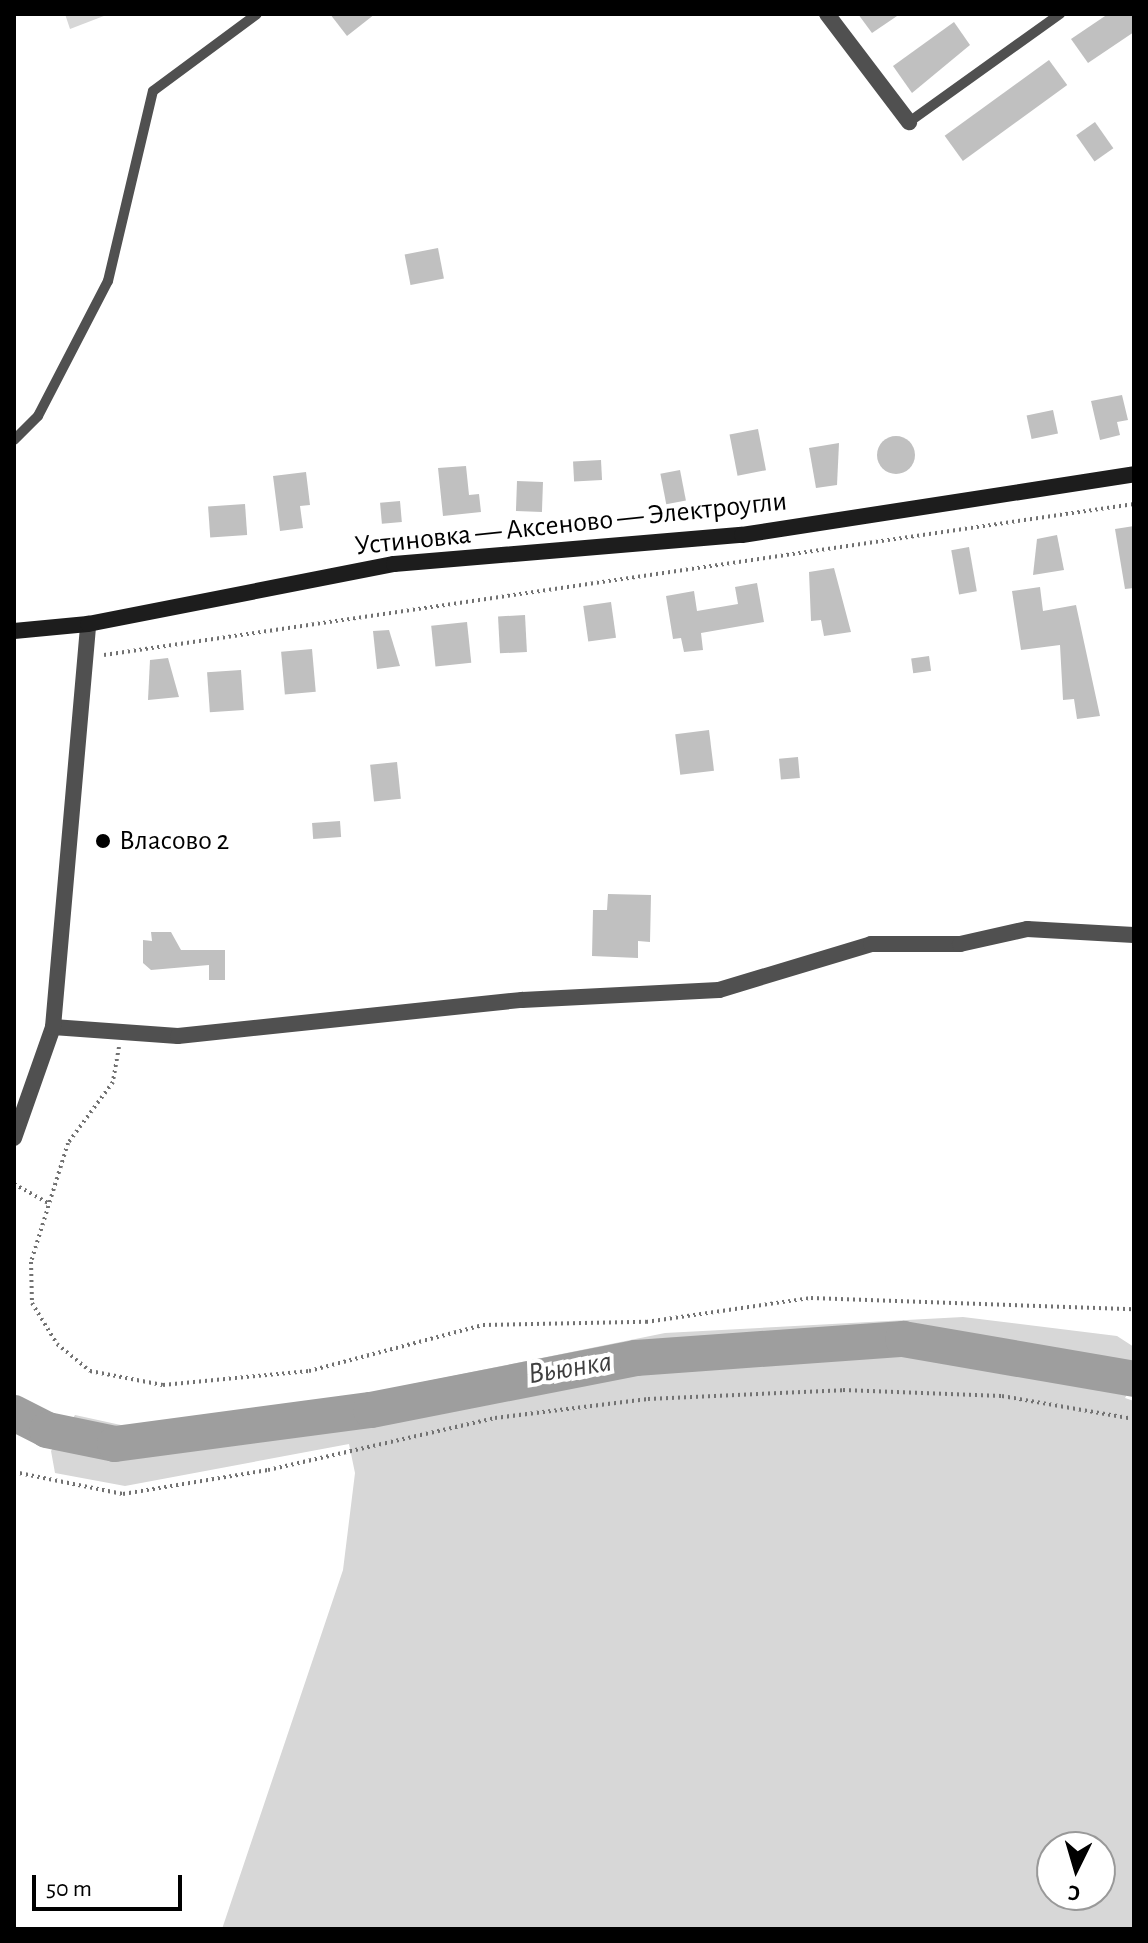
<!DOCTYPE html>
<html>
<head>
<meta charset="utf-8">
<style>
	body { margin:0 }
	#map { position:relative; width:1148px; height:1943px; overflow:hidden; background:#fff; font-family:"Alegreya Sans",sans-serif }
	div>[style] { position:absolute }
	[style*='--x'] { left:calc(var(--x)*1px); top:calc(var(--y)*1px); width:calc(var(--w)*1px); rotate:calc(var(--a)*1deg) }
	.green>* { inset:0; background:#d7d7d7 }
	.river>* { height:36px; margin:-18px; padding:0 18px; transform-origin:18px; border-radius:18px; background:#9e9e9e }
	.building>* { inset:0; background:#c0c0c0; transform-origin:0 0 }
	.round { border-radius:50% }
	.path>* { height:4px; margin-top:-2px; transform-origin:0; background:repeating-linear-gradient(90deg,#727272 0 2px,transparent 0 6px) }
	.service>* { height:10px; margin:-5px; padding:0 5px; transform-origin:5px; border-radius:5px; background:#505050 }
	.minor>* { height:16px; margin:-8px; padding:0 8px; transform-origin:8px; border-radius:8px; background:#505050 }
	.tertiary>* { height:16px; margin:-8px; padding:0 8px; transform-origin:8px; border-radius:8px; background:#505050 }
	.secondary>* { height:16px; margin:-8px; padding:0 8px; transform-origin:8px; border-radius:8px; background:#1d1d1d }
	.dots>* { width:22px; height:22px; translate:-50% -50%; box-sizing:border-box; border:4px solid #fff; border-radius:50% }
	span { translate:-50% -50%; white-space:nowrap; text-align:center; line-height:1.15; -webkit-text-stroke:8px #fff; paint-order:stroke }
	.street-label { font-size:28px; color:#000 }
	.poi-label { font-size:28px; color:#000 }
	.left { translate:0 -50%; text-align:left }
	.water-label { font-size:30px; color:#3f3f3f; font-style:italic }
	.frame { position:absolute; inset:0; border:16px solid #000; pointer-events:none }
	.north { position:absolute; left:1036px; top:1831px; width:80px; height:80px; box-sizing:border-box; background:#fff; border:2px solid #999; border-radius:50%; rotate:185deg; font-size:22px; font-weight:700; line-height:32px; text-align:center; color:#000 }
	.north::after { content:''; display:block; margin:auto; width:28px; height:36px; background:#000; clip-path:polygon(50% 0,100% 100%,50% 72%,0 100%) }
	.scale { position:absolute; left:32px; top:1875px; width:150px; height:36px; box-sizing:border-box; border:4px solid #000; border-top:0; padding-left:10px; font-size:24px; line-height:28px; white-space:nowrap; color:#000; -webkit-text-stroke:6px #fff; paint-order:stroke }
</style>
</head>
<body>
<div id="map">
	<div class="green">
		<i style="clip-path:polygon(65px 14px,109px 14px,70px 29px)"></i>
		<i style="clip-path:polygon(evenodd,963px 1317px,1117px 1336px,1134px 1347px,1134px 1383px,1125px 1398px,1134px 1401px,1134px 1929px,222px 1929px,343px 1570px,355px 1473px,349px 1444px,125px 1486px,55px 1473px,51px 1451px,75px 1415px,130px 1427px,240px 1419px,665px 1333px,963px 1317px,1052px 1847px,1100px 1847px,1100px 1895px,1052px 1895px,1052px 1847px)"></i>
	</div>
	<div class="river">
		<i style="--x:14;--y:1413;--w:37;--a:27"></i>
		<i style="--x:47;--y:1430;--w:69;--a:11.6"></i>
		<i style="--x:115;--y:1444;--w:258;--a:-7.6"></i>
		<i style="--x:371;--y:1410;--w:270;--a:-11.1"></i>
		<i style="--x:636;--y:1358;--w:268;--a:-4.1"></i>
		<i style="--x:903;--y:1339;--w:234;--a:9.8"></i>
	</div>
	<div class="building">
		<i style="clip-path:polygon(330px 14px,375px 14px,347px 36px)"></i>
		<i style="clip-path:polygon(858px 14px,900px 14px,872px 33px)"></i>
		<i style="clip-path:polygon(1108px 14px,1134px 14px,1134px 32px,1088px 63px,1071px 39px)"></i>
		<i style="clip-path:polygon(954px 22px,970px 45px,912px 93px,893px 66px)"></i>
		<i style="left:1049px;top:60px;width:31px;height:129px;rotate:54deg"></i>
		<i style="left:1095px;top:122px;width:32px;height:23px;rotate:55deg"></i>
		<i style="left:438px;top:248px;width:31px;height:34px;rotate:79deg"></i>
		<i style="clip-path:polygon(1122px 395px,1128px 420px,1117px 422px,1120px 435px,1100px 440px,1091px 401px)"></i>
		<i style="left:1053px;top:410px;width:24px;height:27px;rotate:78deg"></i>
		<i style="left:758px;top:429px;width:42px;height:29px;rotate:79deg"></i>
		<i class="round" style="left:877px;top:436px;width:38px;height:38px"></i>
		<i style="clip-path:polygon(839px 443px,837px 485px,816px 488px,809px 448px)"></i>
		<i style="left:601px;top:460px;width:20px;height:28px;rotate:87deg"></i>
		<i style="clip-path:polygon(466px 466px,469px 495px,479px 494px,481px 512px,443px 516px,438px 468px)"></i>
		<i style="left:680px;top:470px;width:31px;height:20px;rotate:79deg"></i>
		<i style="clip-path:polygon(306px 472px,310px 505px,300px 506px,303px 528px,280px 531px,273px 476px)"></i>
		<i style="left:517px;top:481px;width:26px;height:30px;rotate:2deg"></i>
		<i style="left:400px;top:501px;width:21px;height:20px;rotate:85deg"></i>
		<i style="left:245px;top:504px;width:31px;height:37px;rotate:86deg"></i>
		<i style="clip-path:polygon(1134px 526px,1134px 588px,1125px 589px,1115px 529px)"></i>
		<i style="clip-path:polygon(1057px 535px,1064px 570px,1033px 575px,1037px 539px)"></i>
		<i style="left:969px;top:547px;width:45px;height:18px;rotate:80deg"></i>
		<i style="clip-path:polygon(834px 568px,851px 632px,824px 636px,821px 620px,811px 621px,809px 572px)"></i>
		<i style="clip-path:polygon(757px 583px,764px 622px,701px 633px,703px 650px,684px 652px,681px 638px,673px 639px,666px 596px,694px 591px,697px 611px,738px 604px,735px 587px)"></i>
		<i style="clip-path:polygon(1040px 587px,1043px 611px,1076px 605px,1100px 716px,1077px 719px,1074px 699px,1063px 700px,1060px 645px,1021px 650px,1012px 591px)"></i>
		<i style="left:611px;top:602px;width:36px;height:28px;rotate:82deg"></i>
		<i style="left:525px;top:615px;width:37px;height:27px;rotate:87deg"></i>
		<i style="left:467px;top:622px;width:41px;height:36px;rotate:84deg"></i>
		<i style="clip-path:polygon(389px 630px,400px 666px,377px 669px,373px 631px)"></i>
		<i style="left:312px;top:649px;width:43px;height:31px;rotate:85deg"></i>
		<i style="left:929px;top:656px;width:15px;height:18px;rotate:82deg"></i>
		<i style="clip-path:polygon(168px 658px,179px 697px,148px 700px,150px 660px)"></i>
		<i style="left:241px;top:670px;width:40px;height:34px;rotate:86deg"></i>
		<i style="left:709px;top:730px;width:41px;height:34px;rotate:83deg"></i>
		<i style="left:798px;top:757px;width:21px;height:19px;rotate:85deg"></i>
		<i style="left:397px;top:762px;width:37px;height:27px;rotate:84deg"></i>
		<i style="left:340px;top:821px;width:16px;height:28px;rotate:86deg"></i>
		<i style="clip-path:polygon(608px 894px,651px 895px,650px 942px,638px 941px,638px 958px,592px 956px,593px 910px,607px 910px)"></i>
		<i style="clip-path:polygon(151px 932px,171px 932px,181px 950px,225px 950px,225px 980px,209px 980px,209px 965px,151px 970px,143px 963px,143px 940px,152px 941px)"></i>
	</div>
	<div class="path">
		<i style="--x:104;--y:655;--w:1041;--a:-8.34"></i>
		<i style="--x:119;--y:1047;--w:36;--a:100"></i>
		<i style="--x:113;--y:1082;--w:76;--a:126.4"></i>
		<i style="--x:68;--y:1143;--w:125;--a:107.3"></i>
		<i style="--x:31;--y:1262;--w:41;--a:88.6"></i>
		<i style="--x:32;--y:1303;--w:48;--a:58.6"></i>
		<i style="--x:57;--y:1344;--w:43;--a:39.3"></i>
		<i style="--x:90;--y:1371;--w:74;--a:10.9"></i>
		<i style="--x:163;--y:1385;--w:147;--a:-5.5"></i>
		<i style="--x:309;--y:1371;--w:180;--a:-14.8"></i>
		<i style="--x:483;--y:1325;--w:163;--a:-1.1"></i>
		<i style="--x:646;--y:1322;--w:167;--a:-8.3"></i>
		<i style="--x:811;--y:1298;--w:323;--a:2"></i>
		<i style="--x:14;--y:1184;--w:39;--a:29"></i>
		<i style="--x:14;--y:1472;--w:111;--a:11.4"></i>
		<i style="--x:123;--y:1494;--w:147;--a:-9.4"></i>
		<i style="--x:268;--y:1470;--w:233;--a:-12.9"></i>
		<i style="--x:495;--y:1418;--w:154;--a:-7.1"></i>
		<i style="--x:648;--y:1399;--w:195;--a:-2.6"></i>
		<i style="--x:843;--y:1390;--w:159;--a:2.2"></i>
		<i style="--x:1002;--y:1396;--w:134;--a:9.9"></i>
	</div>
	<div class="service">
		<i style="--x:909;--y:122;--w:186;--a:-35.6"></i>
		<i style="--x:14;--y:440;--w:34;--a:-45"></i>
		<i style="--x:38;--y:416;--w:152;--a:-62.6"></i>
		<i style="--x:108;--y:281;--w:195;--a:-76.7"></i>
		<i style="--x:153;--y:91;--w:129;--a:-36.5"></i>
	</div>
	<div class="minor">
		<i style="--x:827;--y:14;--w:136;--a:52.8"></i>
		<i style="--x:53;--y:1027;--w:125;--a:4.1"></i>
		<i style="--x:178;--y:1036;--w:346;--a:-6"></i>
		<i style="--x:522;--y:1000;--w:197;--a:-2.9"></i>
		<i style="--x:719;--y:990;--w:159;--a:-16.8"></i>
		<i style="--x:871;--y:944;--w:89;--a:0"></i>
		<i style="--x:960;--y:944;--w:69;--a:-12.6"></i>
		<i style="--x:1027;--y:929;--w:107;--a:3.2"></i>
	</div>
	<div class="tertiary">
		<i style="--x:14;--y:1138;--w:118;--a:-70.6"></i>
		<i style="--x:53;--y:1027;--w:405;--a:-85"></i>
	</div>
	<div class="secondary">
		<i style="--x:14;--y:631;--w:74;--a:-5.4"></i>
		<i style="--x:88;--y:624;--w:312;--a:-11.1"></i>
		<i style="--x:394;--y:564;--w:349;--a:-4.8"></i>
		<i style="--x:742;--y:535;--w:397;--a:-8.8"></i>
	</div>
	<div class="dots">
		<i style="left:103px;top:841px;background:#000"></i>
	</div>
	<div class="street-label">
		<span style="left:571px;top:524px;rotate:-6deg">Устиновка — Аксеново — Электроугли</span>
	</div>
	<div class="poi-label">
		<span class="left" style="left:119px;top:841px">Власово 2</span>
	</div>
	<div class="water-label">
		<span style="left:570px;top:1368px;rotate:-9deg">Вьюнка</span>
	</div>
	<div class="frame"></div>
	<div class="north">С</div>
	<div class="scale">50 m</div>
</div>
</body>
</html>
